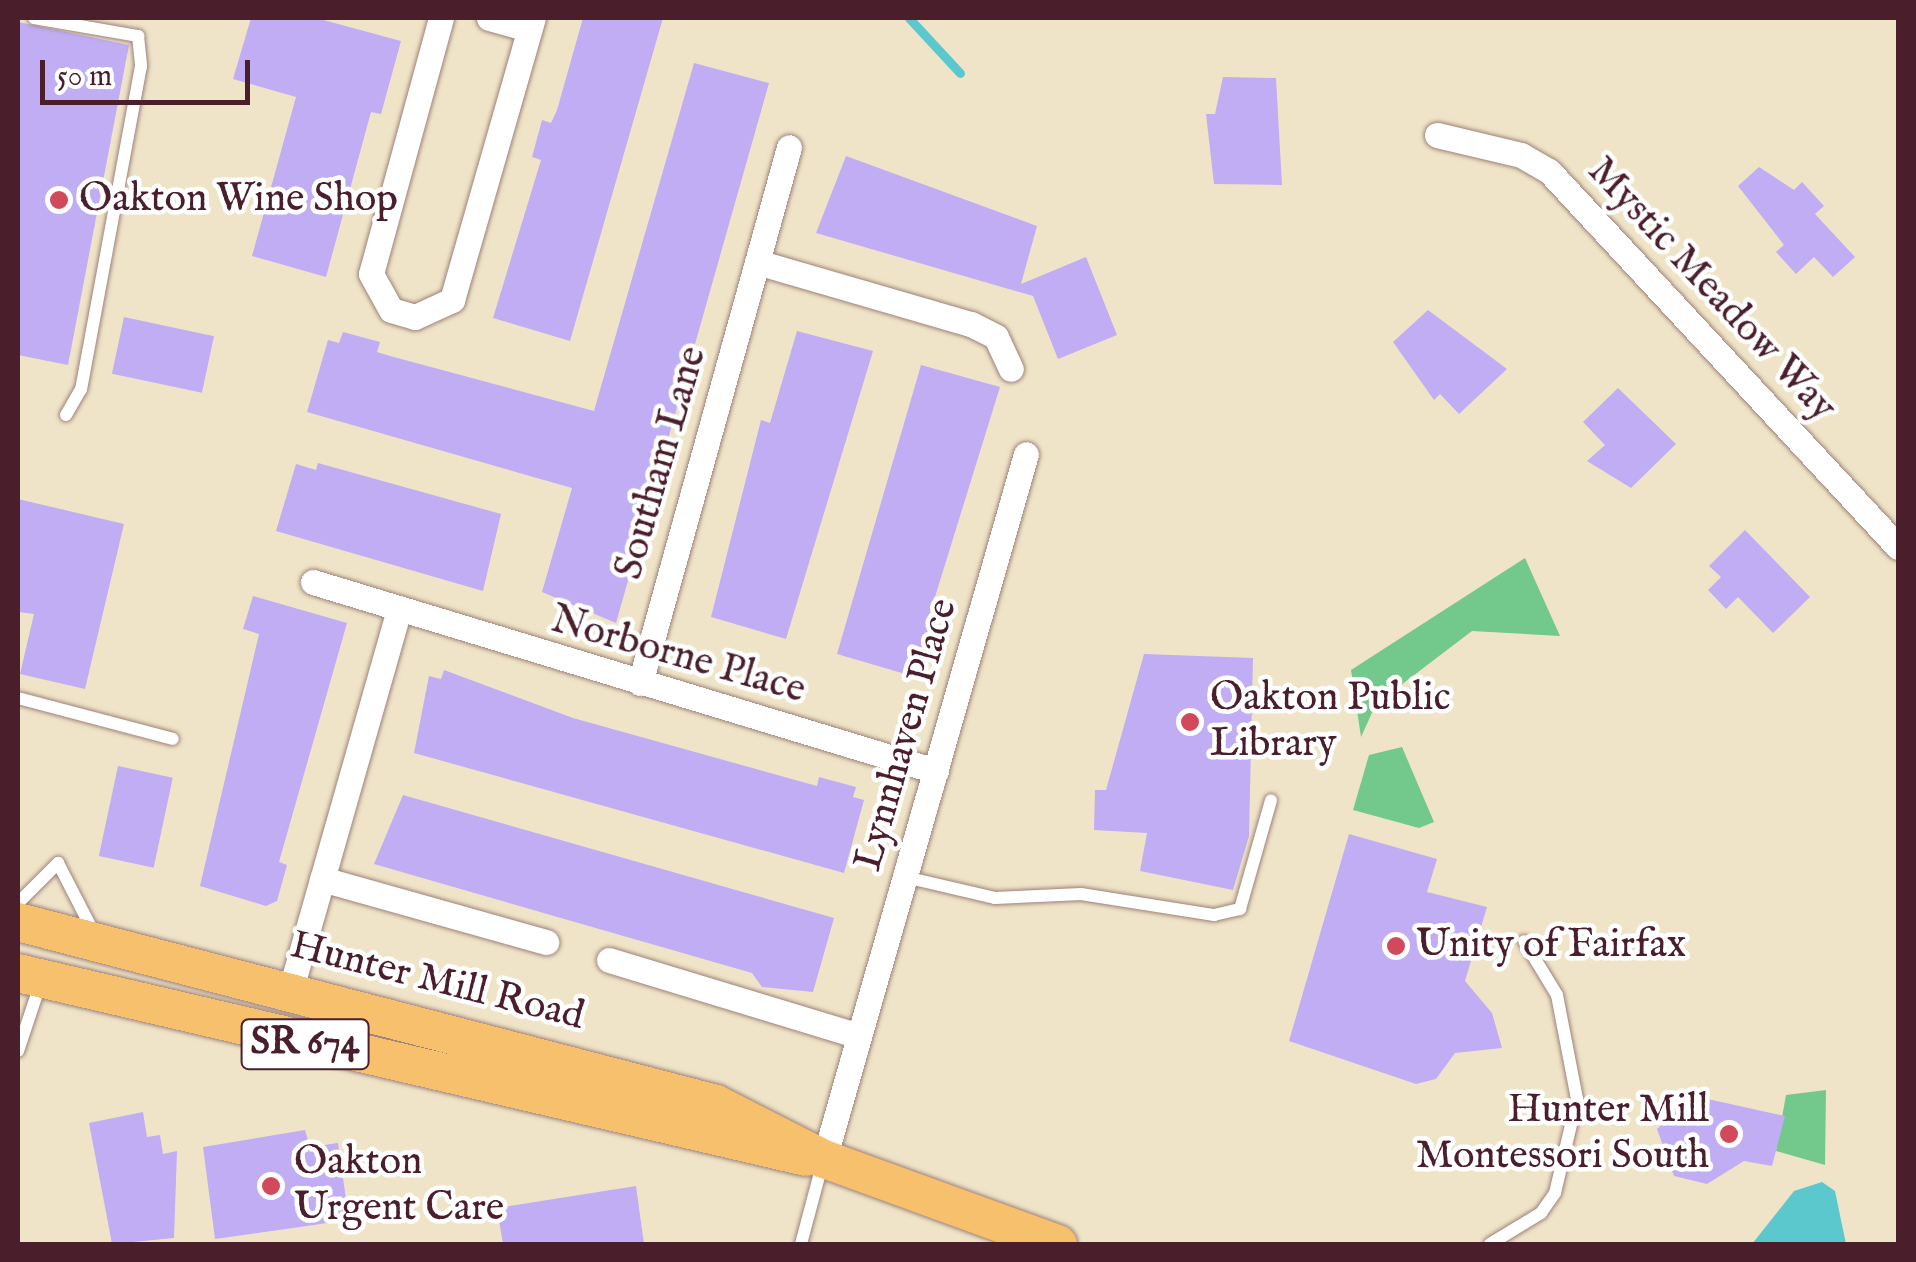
<!DOCTYPE html>
<html>
<head>
<meta charset="utf-8">
<style>
	body { margin:0 }
	#map { position:relative; width:1916px; height:1262px; overflow:hidden; background:#f0e4c8; font-family:"IM FELL English",serif }
	div>[style] { position:absolute }
	[style*='--x'] { left:calc(var(--x)*1px); top:calc(var(--y)*1px); width:calc(var(--w)*1px); rotate:calc(var(--a)*1deg) }
	.green>* { inset:0; background:#73c88c }
	.water>* { inset:0; background:#5bc8ce }
	.stream>* { height:9px; margin:-4.5px; padding:0 4.5px; transform-origin:4.5px; border-radius:4.5px; background:#5bc8ce }
	.building>* { inset:0; background:#c0adf4; transform-origin:0 0 }
	.roads { filter:drop-shadow(0 0 2px #9d827a) drop-shadow(0 0 2px #9d827a) }
	.service>* { height:12px; margin:-6px; padding:0 6px; transform-origin:6px; border-radius:6px; background:#fff }
	.minor>* { height:25px; margin:-12.5px; padding:0 12.5px; transform-origin:12.5px; border-radius:12.5px; background:#fff }
	.primary>* { height:38px; margin:-19px; padding:0 19px; transform-origin:19px; border-radius:19px; background:#f7c06c }
	.dots>* { width:28px; height:28px; translate:-50% -50%; box-sizing:border-box; border:5px solid #fff; border-radius:50% }
	span { translate:-50% -50%; white-space:nowrap; text-align:center; line-height:1.15; -webkit-text-stroke:9px #fff; paint-order:stroke }
	.shield-label span { padding:2px 8px; background:#fff; border:2px solid; border-radius:8px; -webkit-text-stroke-width:0 }
	.shield-label { font-size:38px; color:#4a1f2b; font-weight:700 }
	.poi-label { font-size:40px; color:#4a1f2b }
	.left { translate:0 -50%; text-align:left }
	.right { translate:-100% -50%; text-align:right }
	.street-label { font-size:40px; color:#4a1f2b }
	.frame { position:absolute; inset:0; border:20px solid #4a1f2b; pointer-events:none }
	.scale { position:absolute; left:40px; top:60px; width:210px; height:45px; box-sizing:border-box; border:5px solid #4a1f2b; border-top:0; padding-left:12px; font-size:30px; line-height:35px; white-space:nowrap; color:#4a1f2b; -webkit-text-stroke:8px #fff; paint-order:stroke }
</style>
</head>
<body>
<div id="map">
	<div class="green">
		<i style="clip-path:polygon(1525px 558px,1560px 636px,1472px 631px,1376px 704px,1361px 737px,1351px 670px)"></i>
		<i style="clip-path:polygon(1402px 747px,1434px 822px,1419px 828px,1353px 810px,1369px 755px)"></i>
		<i style="clip-path:polygon(1826px 1090px,1825px 1165px,1776px 1151px,1786px 1095px)"></i>
	</div>
	<div class="water">
		<i style="clip-path:polygon(1822px 1182px,1835px 1191px,1846px 1244px,1752px 1244px,1794px 1191px)"></i>
	</div>
	<div class="stream">
		<i style="--x:909;--y:18;--w:75;--a:47.2"></i>
	</div>
	<div class="building">
		<i style="clip-path:polygon(251px 18px,316px 18px,401px 41px,381px 114px,371px 112px,326px 277px,252px 256px,296px 97px,233px 79px)"></i>
		<i style="clip-path:polygon(583px 18px,663px 18px,570px 341px,493px 318px,541px 160px,532px 157px,542px 120px,551px 123px,557px 110px)"></i>
		<i style="clip-path:polygon(18px 22px,129px 45px,68px 365px,18px 355px)"></i>
		<i style="clip-path:polygon(694px 63px,769px 83px,616px 623px,542px 592px,572px 488px,307px 412px,328px 340px,339px 343px,343px 332px,380px 342px,377px 352px,390px 356px,594px 411px)"></i>
		<i style="clip-path:polygon(1223px 77px,1276px 78px,1282px 185px,1214px 184px,1206px 114px,1215px 114px)"></i>
		<i style="clip-path:polygon(846px 156px,1037px 226px,1021px 284px,1086px 257px,1117px 335px,1058px 359px,1033px 296px,816px 233px)"></i>
		<i style="clip-path:polygon(1759px 167px,1794px 190px,1802px 182px,1824px 206px,1815px 214px,1855px 257px,1833px 277px,1814px 257px,1796px 274px,1776px 252px,1784px 245px,1738px 186px)"></i>
		<i style="clip-path:polygon(1428px 310px,1507px 369px,1459px 414px,1440px 394px,1434px 400px,1393px 342px)"></i>
		<i style="left:124px;top:317px;width:92px;height:58px;rotate:12deg"></i>
		<i style="clip-path:polygon(797px 331px,873px 351px,786px 639px,711px 617px,761px 420px,770px 423px)"></i>
		<i style="clip-path:polygon(921px 365px,1000px 387px,926px 626px,935px 629px,924px 666px,916px 664px,912px 676px,837px 654px)"></i>
		<i style="clip-path:polygon(1618px 388px,1676px 444px,1631px 488px,1587px 461px,1605px 445px,1583px 422px)"></i>
		<i style="clip-path:polygon(318px 463px,501px 514px,483px 591px,276px 531px,296px 464px,316px 470px)"></i>
		<i style="clip-path:polygon(18px 499px,124px 524px,85px 689px,20px 674px,34px 614px,18px 612px)"></i>
		<i style="clip-path:polygon(1745px 530px,1810px 597px,1773px 633px,1738px 597px,1726px 609px,1708px 590px,1721px 577px,1709px 566px)"></i>
		<i style="clip-path:polygon(253px 596px,347px 623px,279px 862px,287px 865px,277px 901px,266px 906px,200px 886px,259px 634px,243px 629px)"></i>
		<i style="clip-path:polygon(1144px 654px,1253px 658px,1249px 836px,1233px 890px,1140px 871px,1147px 833px,1094px 830px,1095px 790px,1106px 790px)"></i>
		<i style="clip-path:polygon(444px 670px,573px 718px,817px 786px,819px 777px,856px 787px,853px 797px,864px 800px,844px 873px,414px 753px,429px 676px,441px 679px)"></i>
		<i style="left:118px;top:766px;width:56px;height:92px;rotate:12deg"></i>
		<i style="clip-path:polygon(403px 795px,834px 918px,813px 992px,762px 987px,752px 973px,374px 864px)"></i>
		<i style="clip-path:polygon(1349px 834px,1437px 859px,1427px 892px,1487px 907px,1465px 981px,1492px 1013px,1502px 1048px,1455px 1053px,1436px 1079px,1416px 1084px,1289px 1041px)"></i>
		<i style="clip-path:polygon(1694px 1096px,1785px 1116px,1772px 1166px,1744px 1161px,1707px 1184px,1674px 1176px,1657px 1129px)"></i>
		<i style="clip-path:polygon(143px 1112px,147px 1137px,160px 1135px,163px 1154px,177px 1151px,174px 1238px,112px 1244px,89px 1123px)"></i>
		<i style="clip-path:polygon(305px 1130px,310px 1147px,338px 1143px,349px 1220px,215px 1239px,203px 1147px)"></i>
		<i style="clip-path:polygon(636px 1186px,644px 1244px,503px 1244px,497px 1208px)"></i>
	</div>
	<div class="roads">
		<div class="service">
			<i style="--x:34;--y:18;--w:106;--a:9.8"></i>
			<i style="--x:138;--y:36;--w:30;--a:84"></i>
			<i style="--x:141;--y:66;--w:329;--a:100.5"></i>
			<i style="--x:81;--y:389;--w:30;--a:120"></i>
			<i style="--x:18;--y:698;--w:160;--a:14.8"></i>
			<i style="--x:905;--y:877;--w:92;--a:13.1"></i>
			<i style="--x:995;--y:898;--w:86;--a:-2.7"></i>
			<i style="--x:1081;--y:894;--w:135;--a:9"></i>
			<i style="--x:1214;--y:915;--w:27;--a:-13"></i>
			<i style="--x:1240;--y:909;--w:113;--a:-74.1"></i>
			<i style="--x:18;--y:903;--w:57;--a:-45"></i>
			<i style="--x:58;--y:863;--w:76;--a:62.8"></i>
			<i style="--x:18;--y:1051;--w:73;--a:-71.6"></i>
			<i style="--x:801;--y:1244;--w:82;--a:-75.1"></i>
			<i style="--x:1490;--y:1244;--w:60;--a:-31.3"></i>
			<i style="--x:1541;--y:1213;--w:24;--a:-55"></i>
			<i style="--x:1555;--y:1193;--w:97;--a:-76.8"></i>
			<i style="--x:1577;--y:1099;--w:106;--a:-100.9"></i>
			<i style="--x:1557;--y:995;--w:63;--a:-121.4"></i>
		</div>
		<div class="minor">
			<i style="--x:441;--y:18;--w:265;--a:105.3"></i>
			<i style="--x:371;--y:274;--w:41;--a:60.9"></i>
			<i style="--x:391;--y:310;--w:25;--a:16"></i>
			<i style="--x:415;--y:317;--w:41;--a:-24.7"></i>
			<i style="--x:452;--y:300;--w:293;--a:-74"></i>
			<i style="--x:489;--y:18;--w:41;--a:15.4"></i>
			<i style="--x:1437;--y:135;--w:86;--a:13.4"></i>
			<i style="--x:1521;--y:155;--w:32;--a:30"></i>
			<i style="--x:1549;--y:171;--w:513;--a:47.13"></i>
			<i style="--x:757;--y:262;--w:223;--a:16.2"></i>
			<i style="--x:971;--y:324;--w:28;--a:27"></i>
			<i style="--x:996;--y:337;--w:35;--a:65"></i>
			<i style="--x:313;--y:582;--w:651;--a:16.88"></i>
			<i style="--x:640;--y:683;--w:556;--a:-74.46"></i>
			<i style="--x:322;--y:879;--w:233;--a:15.7"></i>
			<i style="--x:609;--y:960;--w:261;--a:16.9"></i>
			<i style="--x:290;--y:992;--w:395;--a:-74.1"></i>
			<i style="--x:824;--y:1159;--w:733;--a:-74.01"></i>
		</div>
		<div class="primary">
			<i style="--x:18;--y:922;--w:721;--a:14.61"></i>
			<i style="--x:716;--y:1104;--w:121;--a:27"></i>
			<i style="--x:824;--y:1159;--w:249;--a:20"></i>
			<i style="--x:18;--y:973;--w:809;--a:13.14"></i>
		</div>
	</div>
	<div class="dots">
		<i style="left:59px;top:200px;background:#d1495b"></i>
		<i style="left:1190px;top:722px;background:#d1495b"></i>
		<i style="left:1396px;top:946px;background:#d1495b"></i>
		<i style="left:1729px;top:1134px;background:#d1495b"></i>
		<i style="left:271px;top:1186px;background:#d1495b"></i>
	</div>
	<div class="shield-label">
		<span style="left:305px;top:1044px">SR 674</span>
	</div>
	<div class="poi-label">
		<span class="left" style="left:79px;top:200px">Oakton Wine Shop</span>
		<span class="left" style="left:1210px;top:722px">Oakton Public<br>Library</span>
		<span class="left" style="left:1416px;top:946px">Unity of Fairfax</span>
		<span class="right" style="left:1709px;top:1134px">Hunter Mill<br>Montessori South</span>
		<span class="left" style="left:294px;top:1186px">Oakton<br>Urgent Care</span>
	</div>
	<div class="street-label">
		<span style="left:1711px;top:290px;rotate:47deg">Mystic Meadow Way</span>
		<span style="left:662px;top:463px;rotate:-74deg">Southam Lane</span>
		<span style="left:678px;top:656px;rotate:16deg">Norborne Place</span>
		<span style="left:907px;top:735px;rotate:-74deg">Lynnhaven Place</span>
		<span style="left:437px;top:982px;rotate:14deg">Hunter Mill Road</span>
	</div>
	<div class="frame"></div>
	<div class="scale">50 m</div>
</div>
</body>
</html>
